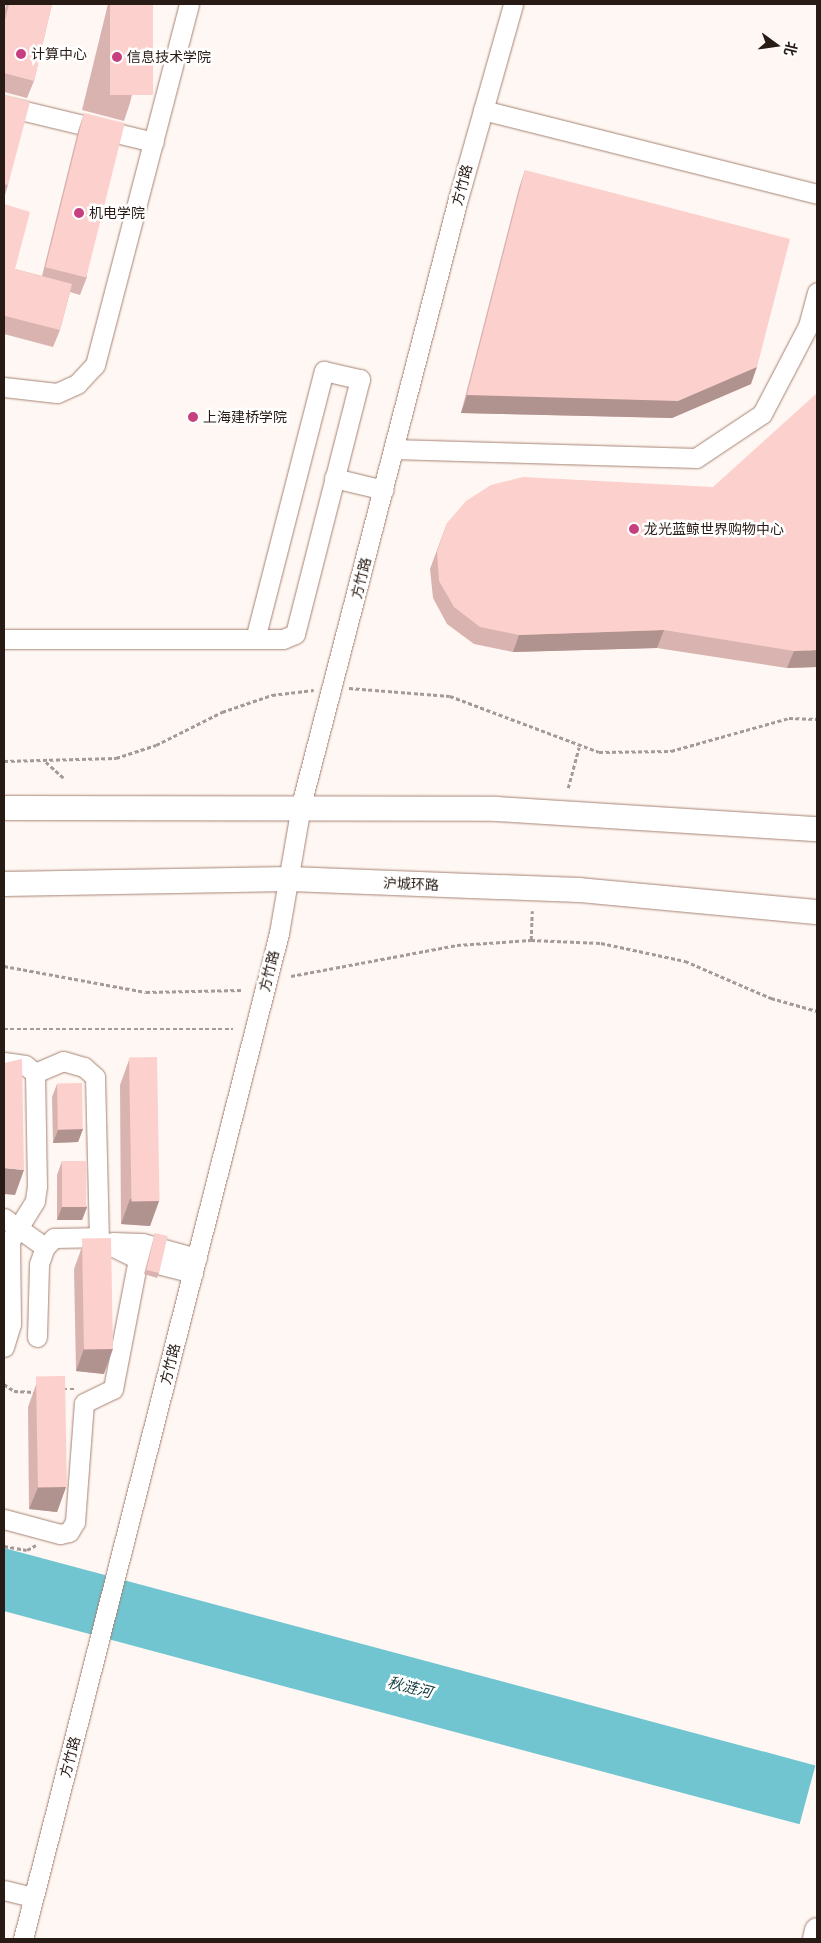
<!DOCTYPE html>
<html>
<head>
<meta charset="utf-8">
<style>
	body { margin:0 }
	#map { position:relative; width:821px; height:1943px; overflow:hidden; background:#fff7f3; font-family:"Asap Condensed","Noto Sans SC",sans-serif }
	div>[style] { position:absolute }
	[style*='--x'] { left:calc(var(--x)*1px); top:calc(var(--y)*1px); width:calc(var(--w)*1px); rotate:calc(var(--a)*1deg) }
	.water>* { inset:0; background:#71c5d1; transform-origin:0 0 }
	.path>* { height:2.5px; margin-top:-1.25px; transform-origin:0; background:repeating-linear-gradient(90deg,#a59a96 0 4px,transparent 0 6.5px) }
	.roads { filter:drop-shadow(0 0 1px #a58373) drop-shadow(0 0 1px #a58373) }
	.minor>* { height:19px; margin:-9.5px; padding:0 9.5px; transform-origin:9.5px; border-radius:9.5px; background:#fff }
	.major>* { height:24px; margin:-12px; padding:0 12px; transform-origin:12px; border-radius:12px; background:#fff }
	.wall>* { inset:0; background:#d9b3af }
	.shaded-wall>* { inset:0; background:#b0928f }
	.building>* { inset:0; background:#fcd0cc; transform-origin:0 0 }
	.dots>* { width:14px; height:14px; translate:-50% -50%; box-sizing:border-box; border:2px solid #fff; border-radius:50% }
	span { translate:-50% -50%; white-space:nowrap; text-align:center; line-height:1.15; -webkit-text-stroke:5px #fff; paint-order:stroke }
	.poi-label { font-size:14px; color:#281a14 }
	.left { translate:0 -50%; text-align:left }
	.street-label { font-size:14px; color:#281a14 }
	.water-label { font-size:15px; color:#10393e; font-style:italic }
	.frame { position:absolute; inset:0; border:5px solid #281a14; pointer-events:none }
	.north { position:absolute; left:751px; top:20px; width:50px; height:50px; -webkit-text-stroke:4px #fff; paint-order:stroke; rotate:104deg; font-size:14px; font-weight:700; line-height:20px; text-align:center; color:#281a14 }
	.north::after { content:''; display:block; margin:auto; width:18px; height:22px; background:#281a14; clip-path:polygon(50% 0,100% 100%,50% 72%,0 100%) }
</style>
</head>
<body>
<div id="map">
	<div class="water">
		<i style="left:4px;top:1548px;width:840px;height:61px;rotate:15deg"></i>
	</div>
	<div class="path">
		<i style="--x:349;--y:688;--w:101;--a:4.5"></i>
		<i style="--x:450;--y:696;--w:159;--a:20.6"></i>
		<i style="--x:599;--y:752;--w:72;--a:-0.8"></i>
		<i style="--x:671;--y:751;--w:123;--a:-15.6"></i>
		<i style="--x:789;--y:718;--w:28;--a:2"></i>
		<i style="--x:4;--y:761;--w:112;--a:-1.5"></i>
		<i style="--x:116;--y:758;--w:42;--a:-18"></i>
		<i style="--x:156;--y:745;--w:74;--a:-26.6"></i>
		<i style="--x:222;--y:712;--w:53;--a:-18.8"></i>
		<i style="--x:272;--y:695;--w:42;--a:-6.8"></i>
		<i style="--x:46;--y:762;--w:25;--a:42"></i>
		<i style="--x:568;--y:788;--w:42;--a:-75"></i>
		<i style="--x:531;--y:940;--w:29;--a:-88"></i>
		<i style="--x:4;--y:966;--w:144;--a:10.4"></i>
		<i style="--x:146;--y:992;--w:96;--a:-1.2"></i>
		<i style="--x:291;--y:976;--w:169;--a:-10.6"></i>
		<i style="--x:457;--y:945;--w:74;--a:-3.9"></i>
		<i style="--x:531;--y:940;--w:70;--a:2.5"></i>
		<i style="--x:601;--y:943;--w:86;--a:12.1"></i>
		<i style="--x:685;--y:961;--w:94;--a:23.3"></i>
		<i style="--x:771;--y:998;--w:48;--a:15.8"></i>
		<i style="--x:4;--y:1029;--w:229;--a:0"></i>
		<i style="--x:4;--y:1384;--w:12;--a:35"></i>
		<i style="--x:14;--y:1391;--w:21;--a:3"></i>
		<i style="--x:63;--y:1389;--w:12;--a:0"></i>
		<i style="--x:4;--y:1546;--w:23;--a:10"></i>
		<i style="--x:27;--y:1550;--w:10;--a:-29"></i>
	</div>
	<div class="roads">
		<div class="minor">
			<i style="--x:4;--y:106;--w:154;--a:13.5"></i>
			<i style="--x:483;--y:110;--w:344;--a:14.1"></i>
			<i style="--x:4;--y:387;--w:53;--a:6.5"></i>
			<i style="--x:57;--y:393;--w:22;--a:-24"></i>
			<i style="--x:77;--y:384;--w:26;--a:-47"></i>
			<i style="--x:95;--y:365;--w:373;--a:-75.4"></i>
			<i style="--x:394;--y:449;--w:302;--a:1.7"></i>
			<i style="--x:696;--y:458;--w:79;--a:-33.7"></i>
			<i style="--x:762;--y:414;--w:99;--a:-62.4"></i>
			<i style="--x:808;--y:326;--w:35;--a:-75"></i>
			<i style="--x:334;--y:478;--w:51;--a:13.5"></i>
			<i style="--x:4;--y:639;--w:251;--a:0"></i>
			<i style="--x:255;--y:639;--w:277;--a:-75.6"></i>
			<i style="--x:324;--y:371;--w:37;--a:13"></i>
			<i style="--x:360;--y:379;--w:263;--a:104.3"></i>
			<i style="--x:295;--y:634;--w:13;--a:157"></i>
			<i style="--x:283;--y:639;--w:28;--a:180"></i>
			<i style="--x:4;--y:1062;--w:21;--a:8"></i>
			<i style="--x:25;--y:1065;--w:13;--a:39"></i>
			<i style="--x:35;--y:1073;--w:113;--a:89"></i>
			<i style="--x:37;--y:1186;--w:15;--a:98"></i>
			<i style="--x:35;--y:1201;--w:47;--a:122"></i>
			<i style="--x:10;--y:1241;--w:83;--a:89.3"></i>
			<i style="--x:11;--y:1324;--w:24;--a:107"></i>
			<i style="--x:35;--y:1073;--w:30;--a:-23"></i>
			<i style="--x:63;--y:1061;--w:22;--a:16"></i>
			<i style="--x:84;--y:1067;--w:15;--a:42"></i>
			<i style="--x:95;--y:1077;--w:162;--a:88.6"></i>
			<i style="--x:4;--y:1218;--w:50;--a:35.3"></i>
			<i style="--x:112;--y:1242;--w:30;--a:2"></i>
			<i style="--x:142;--y:1243;--w:57;--a:15.3"></i>
			<i style="--x:37;--y:1337;--w:73;--a:-88.4"></i>
			<i style="--x:39;--y:1264;--w:18;--a:-71"></i>
			<i style="--x:45;--y:1247;--w:13;--a:-45"></i>
			<i style="--x:54;--y:1238;--w:39;--a:-1"></i>
			<i style="--x:93;--y:1237;--w:50;--a:26.1"></i>
			<i style="--x:138;--y:1259;--w:57;--a:14.3"></i>
			<i style="--x:4;--y:1519;--w:58;--a:15"></i>
			<i style="--x:60;--y:1534;--w:9;--a:-13"></i>
			<i style="--x:69;--y:1532;--w:12;--a:-59"></i>
			<i style="--x:75;--y:1522;--w:119;--a:-85.7"></i>
			<i style="--x:84;--y:1403;--w:32;--a:-26"></i>
			<i style="--x:113;--y:1389;--w:132;--a:-79.1"></i>
			<i style="--x:4;--y:1890;--w:30;--a:14"></i>
			<i style="--x:23;--y:1939;--w:1038;--a:-75.72"></i>
			<i style="--x:279;--y:933;--w:130;--a:-80.2"></i>
			<i style="--x:301;--y:805;--w:626;--a:-75.48"></i>
			<i style="--x:458;--y:199;--w:203;--a:-74.2"></i>
		</div>
		<div class="major">
			<i style="--x:4;--y:808;--w:493;--a:0.1"></i>
			<i style="--x:497;--y:809;--w:321;--a:3.6"></i>
			<i style="--x:4;--y:884;--w:286;--a:-1"></i>
			<i style="--x:290;--y:879;--w:289;--a:2.2"></i>
			<i style="--x:579;--y:890;--w:239;--a:5.3"></i>
			<i style="--x:815;--y:1939;--w:9;--a:-77"></i>
		</div>
	</div>
	<div class="wall">
		<i style="clip-path:polygon(6px 4px,52px 4px,34px 81px,27px 98px,4px 92px,4px 15px)"></i>
		<i style="clip-path:polygon(108px 4px,153px 4px,130px 103px,124px 121px,82px 110px)"></i>
		<i style="clip-path:polygon(4px 95px,8px 185px,4px 198px)"></i>
		<i style="clip-path:polygon(84px 113px,87px 277px,80px 295px,70px 292px,60px 330px,53px 347px,4px 334px,4px 204px,15px 269px,42px 276px,78px 131px)"></i>
		<i style="clip-path:polygon(525px 170px,751px 384px,672px 418px,461px 413px,519px 188px)"></i>
		<i style="clip-path:polygon(713px 487px,817px 667px,787px 668px,657px 648px,513px 652px,474px 644px,447px 624px,433px 598px,430px 569px,447px 523px)"></i>
		<i style="clip-path:polygon(129px 1060px,159px 1201px,150px 1226px,121px 1224px,120px 1085px)"></i>
		<i style="clip-path:polygon(57px 1084px,83px 1129px,78px 1142px,53px 1143px,52px 1097px)"></i>
		<i style="clip-path:polygon(62px 1161px,87px 1207px,82px 1220px,57px 1220px,57px 1175px)"></i>
		<i style="clip-path:polygon(155px 1233px,159px 1273px,157px 1278px,144px 1274px)"></i>
		<i style="clip-path:polygon(83px 1244px,104px 1374px,76px 1371px,74px 1269px)"></i>
		<i style="clip-path:polygon(37px 1382px,66px 1487px,57px 1512px,29px 1509px,28px 1407px)"></i>
	</div>
	<div class="shaded-wall">
		<i style="clip-path:polygon(757px 367px,751px 384px,672px 418px,461px 413px,467px 395px)"></i>
		<i style="clip-path:polygon(664px 630px,657px 648px,513px 652px,519px 635px)"></i>
		<i style="clip-path:polygon(817px 650px,817px 667px,787px 668px,794px 651px)"></i>
		<i style="clip-path:polygon(83px 1129px,78px 1142px,53px 1143px,58px 1130px)"></i>
		<i style="clip-path:polygon(4px 1168px,24px 1170px,15px 1195px,4px 1194px)"></i>
		<i style="clip-path:polygon(130px 1199px,159px 1201px,150px 1226px,121px 1224px)"></i>
		<i style="clip-path:polygon(62px 1207px,87px 1207px,82px 1220px,57px 1220px)"></i>
		<i style="clip-path:polygon(85px 1346px,113px 1349px,104px 1374px,76px 1371px)"></i>
		<i style="clip-path:polygon(39px 1485px,66px 1487px,57px 1512px,29px 1509px)"></i>
	</div>
	<div class="building">
		<i style="clip-path:polygon(9px 4px,52px 4px,34px 81px,4px 73px,4px 24px)"></i>
		<i style="left:110px;top:4px;width:43px;height:91px"></i>
		<i style="clip-path:polygon(4px 95px,30px 102px,8px 185px,4px 184px)"></i>
		<i style="left:84px;top:113px;width:42px;height:159px;rotate:14deg"></i>
		<i style="clip-path:polygon(525px 170px,790px 239px,757px 367px,678px 401px,467px 395px)"></i>
		<i style="clip-path:polygon(4px 204px,30px 212px,15px 269px,72px 284px,60px 330px,5px 316px,4px 322px)"></i>
		<i style="clip-path:polygon(817px 393px,817px 650px,794px 651px,664px 630px,519px 635px,480px 627px,454px 607px,439px 581px,437px 552px,447px 523px,466px 501px,491px 485px,523px 477px,713px 487px)"></i>
		<i style="left:157px;top:1057px;width:144px;height:28px;rotate:89deg"></i>
		<i style="clip-path:polygon(22px 1059px,24px 1170px,4px 1168px,4px 1063px)"></i>
		<i style="left:82px;top:1083px;width:46px;height:25px;rotate:89deg"></i>
		<i style="left:62px;top:1161px;width:24px;height:46px"></i>
		<i style="left:155px;top:1233px;width:13px;height:38px;rotate:13deg"></i>
		<i style="left:111px;top:1238px;width:111px;height:29px;rotate:89deg"></i>
		<i style="left:65px;top:1376px;width:111px;height:29px;rotate:89deg"></i>
	</div>
	<div class="dots">
		<i style="left:21px;top:54px;background:#c63f7e"></i>
		<i style="left:117px;top:57px;background:#c63f7e"></i>
		<i style="left:79px;top:213px;background:#c63f7e"></i>
		<i style="left:193px;top:417px;background:#c63f7e"></i>
		<i style="left:634px;top:529px;background:#c63f7e"></i>
	</div>
	<div class="poi-label">
		<span class="left" style="left:31px;top:54px">计算中心</span>
		<span class="left" style="left:127px;top:57px">信息技术学院</span>
		<span class="left" style="left:89px;top:213px">机电学院</span>
		<span class="left" style="left:203px;top:417px">上海建桥学院</span>
		<span class="left" style="left:644px;top:529px">龙光蓝鲸世界购物中心</span>
	</div>
	<div class="street-label">
		<span style="left:462px;top:185px;rotate:-75deg">方竹路</span>
		<span style="left:361px;top:578px;rotate:-76deg">方竹路</span>
		<span style="left:411px;top:884px;rotate:2deg">沪城环路</span>
		<span style="left:269px;top:971px;rotate:-76deg">方竹路</span>
		<span style="left:170px;top:1364px;rotate:-76deg">方竹路</span>
		<span style="left:70px;top:1757px;rotate:-75deg">方竹路</span>
	</div>
	<div class="water-label">
		<span style="left:410px;top:1687px;rotate:14deg">秋涟河</span>
	</div>
	<div class="frame"></div>
	<div class="north">北</div>
</div>
</body>
</html>
